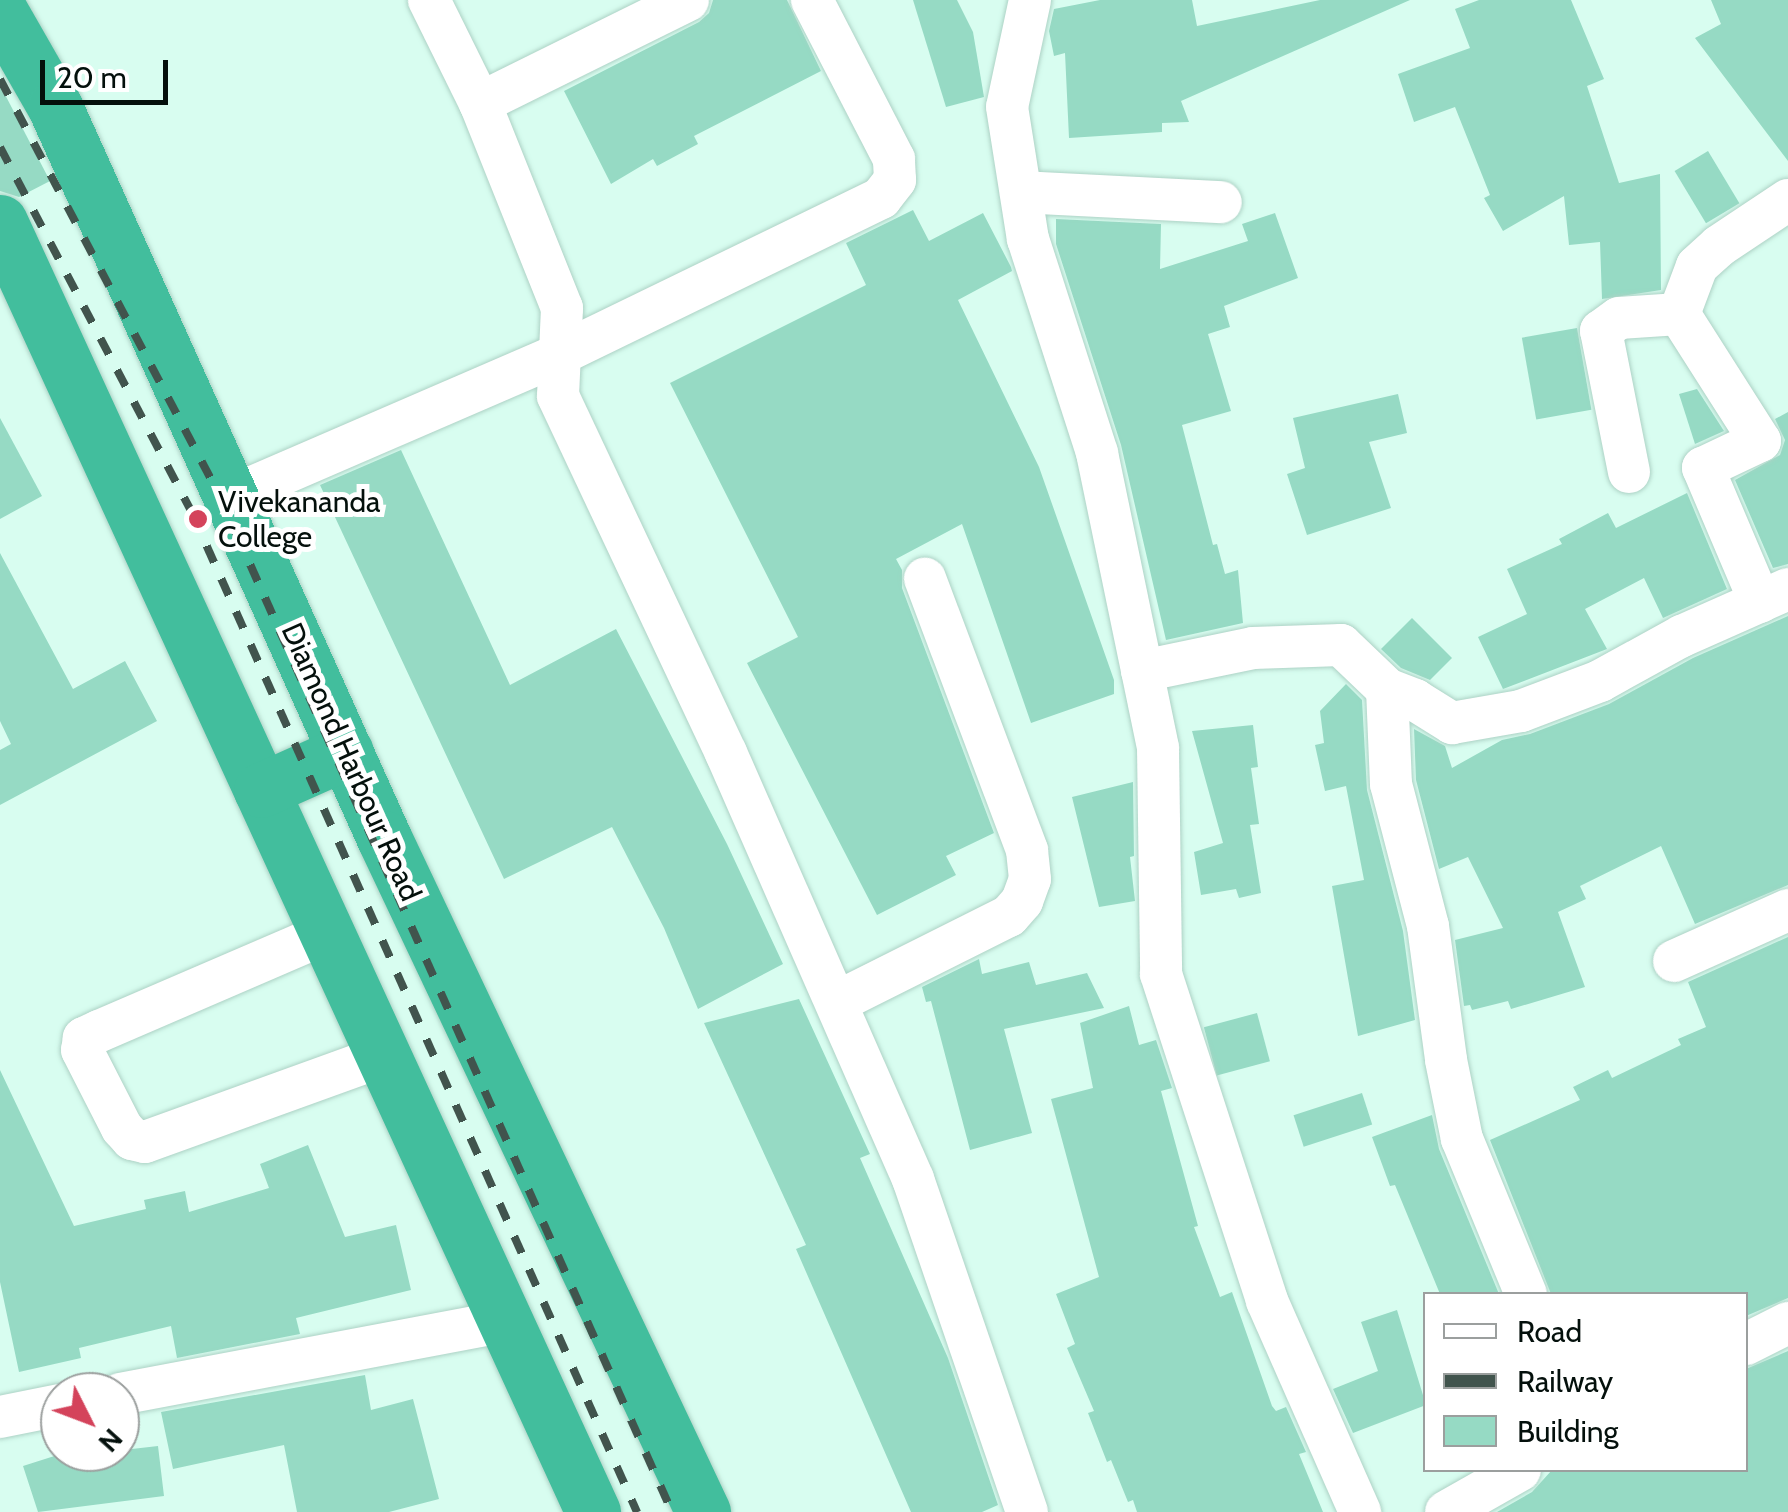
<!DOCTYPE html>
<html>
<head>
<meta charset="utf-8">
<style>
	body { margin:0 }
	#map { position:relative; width:1788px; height:1512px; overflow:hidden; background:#d8fdf0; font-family:Cabin,sans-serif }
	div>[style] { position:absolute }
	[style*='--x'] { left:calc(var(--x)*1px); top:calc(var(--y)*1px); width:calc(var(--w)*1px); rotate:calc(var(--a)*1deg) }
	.building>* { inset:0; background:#96dac4; transform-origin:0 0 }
	.roads { filter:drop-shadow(0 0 2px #add2c5) drop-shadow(0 0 2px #add2c5) }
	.minor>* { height:42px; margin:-21px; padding:0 21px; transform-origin:21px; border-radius:21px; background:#fff }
	.highway>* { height:55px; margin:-27.5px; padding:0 27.5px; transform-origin:27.5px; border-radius:27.5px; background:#42be9d }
	.rail>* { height:8px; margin-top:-4px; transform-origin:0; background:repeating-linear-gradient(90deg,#41544d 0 18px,transparent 0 36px) }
	.dots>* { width:28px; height:28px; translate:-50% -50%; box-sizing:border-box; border:5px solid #fff; border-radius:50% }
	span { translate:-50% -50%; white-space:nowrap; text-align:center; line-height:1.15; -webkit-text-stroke:10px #fff; paint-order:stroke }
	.poi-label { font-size:30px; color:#04100c }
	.left { translate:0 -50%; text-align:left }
	.street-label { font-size:30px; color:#04100c }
	.legend { position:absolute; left:1423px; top:1292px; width:325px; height:180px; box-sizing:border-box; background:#fff; border:2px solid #9b9f9e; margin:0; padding:12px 18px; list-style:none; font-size:30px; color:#04100c }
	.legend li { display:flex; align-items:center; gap:20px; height:50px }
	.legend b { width:50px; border:2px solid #9b9f9e }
	.north { position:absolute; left:40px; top:1372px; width:100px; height:100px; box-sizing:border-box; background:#fff; border:2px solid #9b9f9e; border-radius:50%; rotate:132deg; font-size:28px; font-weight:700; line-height:40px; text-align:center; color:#04100c }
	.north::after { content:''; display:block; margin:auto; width:35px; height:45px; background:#d4435b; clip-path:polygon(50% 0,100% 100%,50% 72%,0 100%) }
	.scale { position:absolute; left:40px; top:60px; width:128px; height:45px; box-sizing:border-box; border:5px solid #04100c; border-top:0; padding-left:12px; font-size:30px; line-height:35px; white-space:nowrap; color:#04100c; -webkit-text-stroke:8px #fff; paint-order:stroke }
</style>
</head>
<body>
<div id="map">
	<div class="building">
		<i style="clip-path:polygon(713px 0,787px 0,821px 71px,694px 136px,698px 144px,657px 166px,653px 159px,611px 184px,564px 91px,699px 22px,709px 13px)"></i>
		<i style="clip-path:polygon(913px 0,957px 0,973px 32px,984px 97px,946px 107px)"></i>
		<i style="clip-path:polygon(1100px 0,1192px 0,1197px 26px,1320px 0,1410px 0,1181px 101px,1189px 122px,1162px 123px,1162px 132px,1069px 138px,1065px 53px,1054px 56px,1049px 31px,1054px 9px)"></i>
		<i style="clip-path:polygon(1479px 0,1571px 0,1604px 79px,1587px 86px,1619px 183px,1660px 174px,1661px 290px,1602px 299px,1600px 242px,1569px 245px,1564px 196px,1503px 231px,1484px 198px,1490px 195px,1455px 107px,1414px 122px,1398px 74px,1470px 48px,1455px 9px)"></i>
		<i style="clip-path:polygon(1711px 0,1788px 0,1788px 161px,1695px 38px,1721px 24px)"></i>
		<i style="clip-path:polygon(0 85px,50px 181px,19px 197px,0 191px)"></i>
		<i style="left:1708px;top:151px;width:61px;height:39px;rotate:59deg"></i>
		<i style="clip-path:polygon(913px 210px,929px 241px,983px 213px,1011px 267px,1012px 271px,958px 300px,1039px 467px,1114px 680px,1114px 694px,1031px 723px,962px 524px,896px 559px,902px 570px,902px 588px,994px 833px,946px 856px,956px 875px,877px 915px,747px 663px,798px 637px,670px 383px,866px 285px,846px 243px)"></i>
		<i style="clip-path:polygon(1275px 213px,1298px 278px,1224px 306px,1230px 327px,1208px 334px,1231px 411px,1182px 425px,1213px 545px,1217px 544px,1225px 574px,1238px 570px,1243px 623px,1166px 640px,1121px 445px,1056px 244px,1056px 219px,1161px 224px,1160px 269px,1248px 241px,1242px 224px)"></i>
		<i style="left:1577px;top:328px;width:83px;height:56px;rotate:80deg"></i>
		<i style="clip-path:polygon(1697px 389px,1724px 431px,1695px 444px,1679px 394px)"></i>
		<i style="clip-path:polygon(1398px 394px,1407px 433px,1369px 442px,1391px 508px,1307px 535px,1287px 474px,1305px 468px,1293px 418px)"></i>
		<i style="clip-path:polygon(1788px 412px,1788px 564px,1773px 568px,1735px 480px,1780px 455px,1785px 440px,1775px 419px)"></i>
		<i style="clip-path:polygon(0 418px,42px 496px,0 519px)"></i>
		<i style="clip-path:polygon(401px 450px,510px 685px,616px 629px,727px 844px,783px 964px,698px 1009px,664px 928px,612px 827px,504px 879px,320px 485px)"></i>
		<i style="clip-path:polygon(1687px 493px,1727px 589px,1663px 618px,1644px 578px,1585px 609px,1607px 649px,1503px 689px,1478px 637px,1527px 614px,1507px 569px,1562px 544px,1559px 539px,1608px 513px,1616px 528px)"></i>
		<i style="clip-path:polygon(0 553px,73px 689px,125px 661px,157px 721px,0 805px,0 750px,11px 744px,0 721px)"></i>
		<i style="clip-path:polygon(1788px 616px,1788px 885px,1695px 924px,1661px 846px,1580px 886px,1586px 899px,1558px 912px,1585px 987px,1511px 1009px,1508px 1001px,1472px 1010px,1470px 1005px,1464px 1006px,1455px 940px,1503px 928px,1468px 857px,1439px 869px,1416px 780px,1414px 729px,1445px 746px,1452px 768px,1502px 740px,1530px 734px,1609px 704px,1693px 658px)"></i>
		<i style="clip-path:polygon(1412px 618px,1452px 658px,1430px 680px,1401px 668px,1381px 649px)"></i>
		<i style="clip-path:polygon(1346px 684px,1362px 700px,1367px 790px,1403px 931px,1415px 1020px,1358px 1036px,1332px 886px,1364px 880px,1346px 786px,1325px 791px,1315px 745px,1324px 743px,1320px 711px)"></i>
		<i style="clip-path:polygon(1253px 725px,1258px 767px,1251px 768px,1259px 824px,1250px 825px,1261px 893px,1239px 898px,1236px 889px,1201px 895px,1194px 852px,1223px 843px,1192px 731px)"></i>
		<i style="clip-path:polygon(1133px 782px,1134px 856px,1130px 857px,1135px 901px,1099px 907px,1072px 797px)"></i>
		<i style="clip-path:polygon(1788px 937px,1788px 1298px,1746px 1316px,1746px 1294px,1551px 1294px,1490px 1140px,1580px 1100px,1573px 1087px,1608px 1070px,1612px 1078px,1681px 1045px,1678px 1039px,1706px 1027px,1688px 982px)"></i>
		<i style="clip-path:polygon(979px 959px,982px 974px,1029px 962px,1036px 985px,1087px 973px,1104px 1008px,1004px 1029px,1032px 1133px,970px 1150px,931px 1001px,926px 1002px,922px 987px)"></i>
		<i style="clip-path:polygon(799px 999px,870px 1154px,860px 1158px,948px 1358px,998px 1505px,982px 1512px,911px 1512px,796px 1249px,806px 1245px,704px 1023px)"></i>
		<i style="clip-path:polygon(1129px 1006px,1139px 1045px,1156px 1040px,1172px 1088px,1161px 1091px,1198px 1226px,1194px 1227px,1220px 1297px,1232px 1292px,1272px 1406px,1276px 1411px,1286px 1407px,1306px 1452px,1299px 1454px,1323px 1512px,1137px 1512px,1133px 1500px,1128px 1502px,1111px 1460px,1107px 1462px,1088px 1413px,1094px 1411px,1067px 1348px,1075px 1344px,1056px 1294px,1099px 1277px,1051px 1099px,1093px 1088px,1080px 1023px)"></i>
		<i style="left:1257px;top:1013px;width:50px;height:55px;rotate:75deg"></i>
		<i style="clip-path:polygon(0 1070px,74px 1226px,146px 1209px,144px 1200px,185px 1191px,189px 1212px,269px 1188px,260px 1164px,308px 1145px,345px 1237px,396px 1225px,411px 1290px,296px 1318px,300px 1334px,177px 1358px,171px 1326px,79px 1348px,81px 1358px,19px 1372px,0 1282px)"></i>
		<i style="left:1362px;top:1093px;width:33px;height:72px;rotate:72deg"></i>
		<i style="clip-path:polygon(1432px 1115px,1439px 1149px,1499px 1294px,1440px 1294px,1395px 1185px,1390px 1186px,1372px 1137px)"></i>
		<i style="clip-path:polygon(1397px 1310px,1426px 1405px,1353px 1433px,1333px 1389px,1378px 1371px,1361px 1322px)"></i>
		<i style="clip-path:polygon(1788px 1351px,1788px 1512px,1497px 1512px,1532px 1492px,1552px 1470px,1746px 1470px,1746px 1369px)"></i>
		<i style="clip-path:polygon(365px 1375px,371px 1410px,413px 1399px,439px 1499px,389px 1512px,297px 1512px,284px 1445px,173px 1469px,161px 1412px)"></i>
		<i style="clip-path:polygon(158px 1446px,164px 1496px,38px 1512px,23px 1466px,67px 1452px,71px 1456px)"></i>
	</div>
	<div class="roads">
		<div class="minor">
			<i style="--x:429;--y:0;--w:115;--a:63.7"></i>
			<i style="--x:480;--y:103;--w:221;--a:68.2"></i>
			<i style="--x:562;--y:308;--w:88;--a:92.6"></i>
			<i style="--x:558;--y:396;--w:395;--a:64.8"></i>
			<i style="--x:726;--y:753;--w:465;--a:66.3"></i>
			<i style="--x:913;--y:1179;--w:352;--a:71.1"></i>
			<i style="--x:1030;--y:0;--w:109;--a:102.1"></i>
			<i style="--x:1007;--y:107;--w:134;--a:81"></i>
			<i style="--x:1028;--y:239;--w:225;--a:72.1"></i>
			<i style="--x:1097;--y:453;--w:301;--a:78.3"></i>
			<i style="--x:1158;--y:748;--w:226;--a:89.2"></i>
			<i style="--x:1161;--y:974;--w:344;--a:72"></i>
			<i style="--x:1267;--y:1301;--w:231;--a:66.2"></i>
			<i style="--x:480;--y:103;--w:232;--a:-26.3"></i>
			<i style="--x:1021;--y:192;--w:200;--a:2.9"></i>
			<i style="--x:1629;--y:472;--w:144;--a:-101.2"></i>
			<i style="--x:1601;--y:331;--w:22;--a:-36"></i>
			<i style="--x:1619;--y:318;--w:60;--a:-3.8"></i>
			<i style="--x:232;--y:496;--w:355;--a:-23.4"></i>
			<i style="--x:558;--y:355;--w:359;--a:-25.9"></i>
			<i style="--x:881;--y:198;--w:23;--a:-52"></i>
			<i style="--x:895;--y:180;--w:21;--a:-93"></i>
			<i style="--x:894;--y:159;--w:179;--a:-117.3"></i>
			<i style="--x:1760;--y:602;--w:146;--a:-113"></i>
			<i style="--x:1703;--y:468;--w:63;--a:-25.3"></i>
			<i style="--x:1760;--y:441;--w:151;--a:-122.5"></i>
			<i style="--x:1679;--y:314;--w:51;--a:-69.4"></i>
			<i style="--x:1697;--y:266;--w:30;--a:-42"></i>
			<i style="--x:1719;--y:246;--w:83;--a:-33.7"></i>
			<i style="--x:1142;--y:671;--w:113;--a:-11.7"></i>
			<i style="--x:1253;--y:648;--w:88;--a:-2"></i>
			<i style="--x:1341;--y:645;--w:64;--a:43.7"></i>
			<i style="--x:1387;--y:689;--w:30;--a:21"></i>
			<i style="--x:1415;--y:700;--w:44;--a:31.9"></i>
			<i style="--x:1452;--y:723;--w:70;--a:-9.9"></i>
			<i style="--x:1521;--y:711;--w:85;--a:-20.8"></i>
			<i style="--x:1600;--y:681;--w:94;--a:-28.8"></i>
			<i style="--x:1682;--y:636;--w:116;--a:-23.9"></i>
			<i style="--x:1387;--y:689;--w:95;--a:87.6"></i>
			<i style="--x:1391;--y:784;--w:147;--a:75.4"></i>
			<i style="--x:1428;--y:926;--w:135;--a:82.3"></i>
			<i style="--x:1446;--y:1060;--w:81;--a:78.6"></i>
			<i style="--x:1462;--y:1139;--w:168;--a:67.6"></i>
			<i style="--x:327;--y:933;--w:248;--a:156.7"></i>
			<i style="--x:99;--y:1031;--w:17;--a:155"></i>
			<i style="--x:84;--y:1038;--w:12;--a:99"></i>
			<i style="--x:82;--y:1050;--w:88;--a:62.9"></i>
			<i style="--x:122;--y:1128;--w:15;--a:48"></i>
			<i style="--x:132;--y:1139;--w:13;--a:13"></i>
			<i style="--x:145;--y:1142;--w:253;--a:-19.9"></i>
			<i style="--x:1674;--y:961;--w:125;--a:-24.1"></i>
			<i style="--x:837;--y:1002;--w:192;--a:-26.6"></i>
			<i style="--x:1009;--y:916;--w:20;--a:-49"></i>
			<i style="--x:1022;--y:901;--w:23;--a:-70"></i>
			<i style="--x:1030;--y:879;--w:29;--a:-96"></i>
			<i style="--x:1027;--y:850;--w:290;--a:-110.6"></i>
			<i style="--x:1746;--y:1344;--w:47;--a:-26.6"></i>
			<i style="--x:120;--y:1394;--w:392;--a:-10.7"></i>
			<i style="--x:0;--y:1417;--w:61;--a:-11.3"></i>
			<i style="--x:1446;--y:1512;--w:85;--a:-29.6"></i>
		</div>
		<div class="highway">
			<i style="--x:0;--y:11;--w:111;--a:60.2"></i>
			<i style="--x:55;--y:107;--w:802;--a:65.77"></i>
			<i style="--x:384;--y:838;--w:746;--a:64.67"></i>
			<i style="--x:0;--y:222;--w:1420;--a:65.31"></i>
			<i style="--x:261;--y:790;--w:93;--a:-24.1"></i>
		</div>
	</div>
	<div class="rail">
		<i style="--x:0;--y:79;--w:475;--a:62.2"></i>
		<i style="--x:221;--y:499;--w:1109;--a:66"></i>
		<i style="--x:0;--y:147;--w:413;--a:62.3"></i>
		<i style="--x:192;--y:513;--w:1094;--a:65.99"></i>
	</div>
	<div class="dots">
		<i style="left:198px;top:519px;background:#d4435b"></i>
	</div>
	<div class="poi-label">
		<span class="left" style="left:218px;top:519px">Vivekananda<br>College</span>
	</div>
	<div class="street-label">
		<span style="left:351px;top:762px;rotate:66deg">Diamond Harbour Road</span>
	</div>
	<ul class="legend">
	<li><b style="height:12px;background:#fff"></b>Road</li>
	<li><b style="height:12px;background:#41544d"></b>Railway</li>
	<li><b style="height:28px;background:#96dac4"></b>Building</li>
	</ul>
	<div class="north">N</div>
	<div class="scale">20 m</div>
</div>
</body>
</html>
